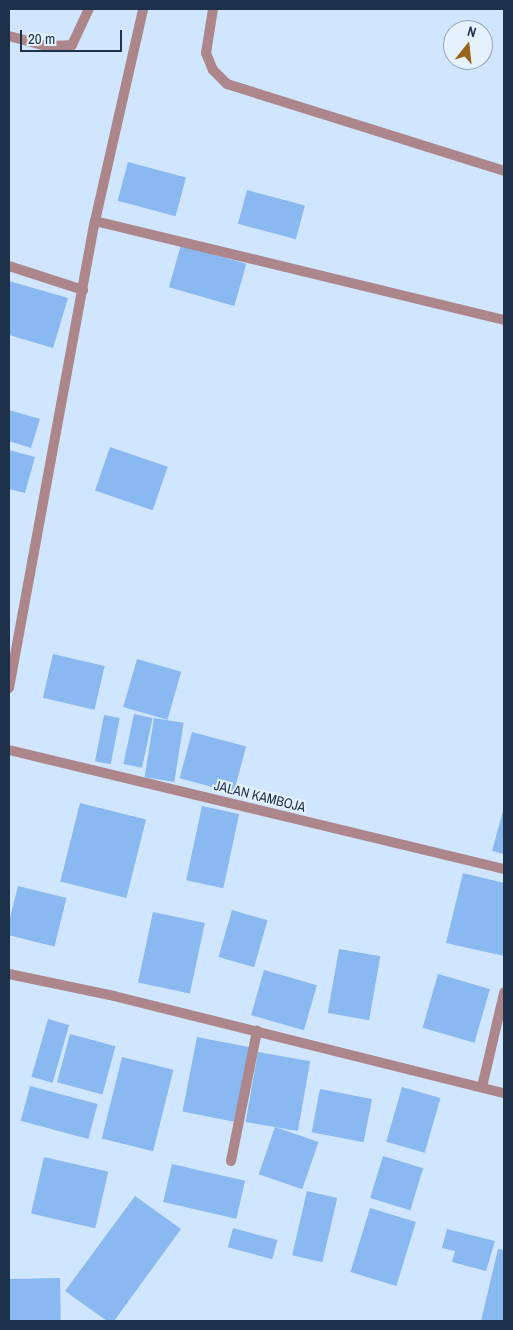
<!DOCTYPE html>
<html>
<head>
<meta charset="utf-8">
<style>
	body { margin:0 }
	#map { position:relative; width:513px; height:1330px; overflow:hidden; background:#d0e5fe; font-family:"Archivo Narrow",sans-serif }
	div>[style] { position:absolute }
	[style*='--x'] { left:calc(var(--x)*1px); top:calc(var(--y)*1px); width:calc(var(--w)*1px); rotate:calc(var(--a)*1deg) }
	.building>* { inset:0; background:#89b9f0; transform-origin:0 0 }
	.minor>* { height:10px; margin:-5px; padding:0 5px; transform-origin:5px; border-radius:5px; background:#ac868a }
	span { translate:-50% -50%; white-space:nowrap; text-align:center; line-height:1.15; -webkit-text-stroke:4px #e6f1fe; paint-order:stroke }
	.street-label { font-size:14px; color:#1d324a }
	.frame { position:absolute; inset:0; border:10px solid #1d324a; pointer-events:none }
	.north { position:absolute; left:443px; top:20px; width:50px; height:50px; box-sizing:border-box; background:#e6f1fe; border:1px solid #96a5b6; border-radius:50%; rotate:16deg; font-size:14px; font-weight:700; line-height:20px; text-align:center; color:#1d324a }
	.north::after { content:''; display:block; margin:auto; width:18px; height:22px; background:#976518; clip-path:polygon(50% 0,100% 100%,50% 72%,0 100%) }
	.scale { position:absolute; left:20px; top:30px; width:102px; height:22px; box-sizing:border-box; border:2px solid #1d324a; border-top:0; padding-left:6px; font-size:15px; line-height:18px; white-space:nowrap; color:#1d324a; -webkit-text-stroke:4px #e6f1fe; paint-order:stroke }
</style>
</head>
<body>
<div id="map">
	<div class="building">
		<i style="left:128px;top:162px;width:60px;height:40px;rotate:15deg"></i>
		<i style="left:247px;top:190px;width:60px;height:35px;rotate:15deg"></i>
		<i style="left:181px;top:245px;width:68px;height:44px;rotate:16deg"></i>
		<i style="clip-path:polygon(9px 281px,68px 298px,53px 348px,9px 335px)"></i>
		<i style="clip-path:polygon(9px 410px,40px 419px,31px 448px,9px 441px)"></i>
		<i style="left:110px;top:447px;width:61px;height:46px;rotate:19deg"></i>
		<i style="clip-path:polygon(9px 450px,35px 457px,25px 493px,9px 489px)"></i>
		<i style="left:53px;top:654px;width:53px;height:45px;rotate:13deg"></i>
		<i style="left:137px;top:659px;width:46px;height:50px;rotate:16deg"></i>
		<i style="left:134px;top:714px;width:19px;height:51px;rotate:12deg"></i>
		<i style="left:104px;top:715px;width:16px;height:47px;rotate:11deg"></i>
		<i style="left:154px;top:718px;width:30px;height:60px;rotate:9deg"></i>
		<i style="left:192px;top:732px;width:56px;height:48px;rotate:15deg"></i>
		<i style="left:80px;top:803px;width:68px;height:81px;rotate:14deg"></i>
		<i style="left:202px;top:806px;width:38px;height:76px;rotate:12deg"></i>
		<i style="clip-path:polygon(504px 807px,504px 854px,492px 851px)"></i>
		<i style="clip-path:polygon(463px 873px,504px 883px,504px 956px,446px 943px)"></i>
		<i style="left:18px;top:886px;width:50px;height:50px;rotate:14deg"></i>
		<i style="left:232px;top:910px;width:37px;height:49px;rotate:16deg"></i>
		<i style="left:153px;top:912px;width:53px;height:72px;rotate:12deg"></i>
		<i style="left:339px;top:949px;width:42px;height:65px;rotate:10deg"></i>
		<i style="left:264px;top:970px;width:55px;height:47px;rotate:16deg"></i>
		<i style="left:438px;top:974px;width:54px;height:56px;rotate:16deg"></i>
		<i style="left:48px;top:1019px;width:22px;height:60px;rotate:16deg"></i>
		<i style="left:70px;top:1034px;width:47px;height:50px;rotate:15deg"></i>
		<i style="left:197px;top:1037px;width:54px;height:76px;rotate:11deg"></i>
		<i style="left:258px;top:1052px;width:53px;height:71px;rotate:10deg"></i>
		<i style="left:122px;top:1057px;width:53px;height:84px;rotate:14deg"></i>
		<i style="left:30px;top:1086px;width:70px;height:36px;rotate:15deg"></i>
		<i style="left:402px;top:1087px;width:40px;height:57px;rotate:16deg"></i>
		<i style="left:320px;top:1089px;width:53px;height:44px;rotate:11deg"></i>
		<i style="left:275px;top:1127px;width:46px;height:50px;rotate:19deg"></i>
		<i style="left:383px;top:1156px;width:42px;height:44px;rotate:17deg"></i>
		<i style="left:44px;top:1157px;width:66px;height:58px;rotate:13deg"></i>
		<i style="left:172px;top:1164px;width:75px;height:39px;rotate:13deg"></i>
		<i style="left:307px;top:1191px;width:31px;height:66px;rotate:13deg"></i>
		<i style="clip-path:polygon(135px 1196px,181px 1229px,114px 1321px,107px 1321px,65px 1291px)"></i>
		<i style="left:370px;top:1208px;width:48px;height:67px;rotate:17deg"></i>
		<i style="left:233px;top:1228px;width:46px;height:20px;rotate:15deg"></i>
		<i style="clip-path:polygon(447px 1229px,495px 1241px,486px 1271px,452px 1262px,455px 1251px,442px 1248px)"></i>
		<i style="clip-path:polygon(498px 1249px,504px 1250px,504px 1321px,481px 1321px)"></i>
		<i style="left:60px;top:1278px;width:43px;height:51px;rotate:89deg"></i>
	</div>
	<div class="minor">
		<i style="--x:213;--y:9;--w:45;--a:99"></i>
		<i style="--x:206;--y:53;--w:18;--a:68"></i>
		<i style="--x:213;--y:70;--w:20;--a:45"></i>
		<i style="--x:227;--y:84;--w:290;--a:17.4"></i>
		<i style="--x:9;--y:36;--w:39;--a:15"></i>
		<i style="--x:47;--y:46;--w:25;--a:-2"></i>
		<i style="--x:72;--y:45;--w:40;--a:-65"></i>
		<i style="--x:95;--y:221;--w:421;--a:13.6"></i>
		<i style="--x:9;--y:266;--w:78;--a:18"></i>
		<i style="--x:9;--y:688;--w:475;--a:-79.6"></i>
		<i style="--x:95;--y:221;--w:217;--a:-77.2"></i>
		<i style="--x:9;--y:750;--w:509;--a:13.52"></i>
		<i style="--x:9;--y:974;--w:107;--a:11.8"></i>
		<i style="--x:114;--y:996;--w:402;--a:14"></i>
		<i style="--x:482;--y:1087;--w:97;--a:-76.8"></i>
		<i style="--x:231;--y:1161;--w:133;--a:-78.7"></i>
	</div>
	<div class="street-label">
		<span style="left:260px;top:796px;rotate:14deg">JALAN KAMBOJA</span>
	</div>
	<div class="frame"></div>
	<div class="north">N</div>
	<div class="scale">20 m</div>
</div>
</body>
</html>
